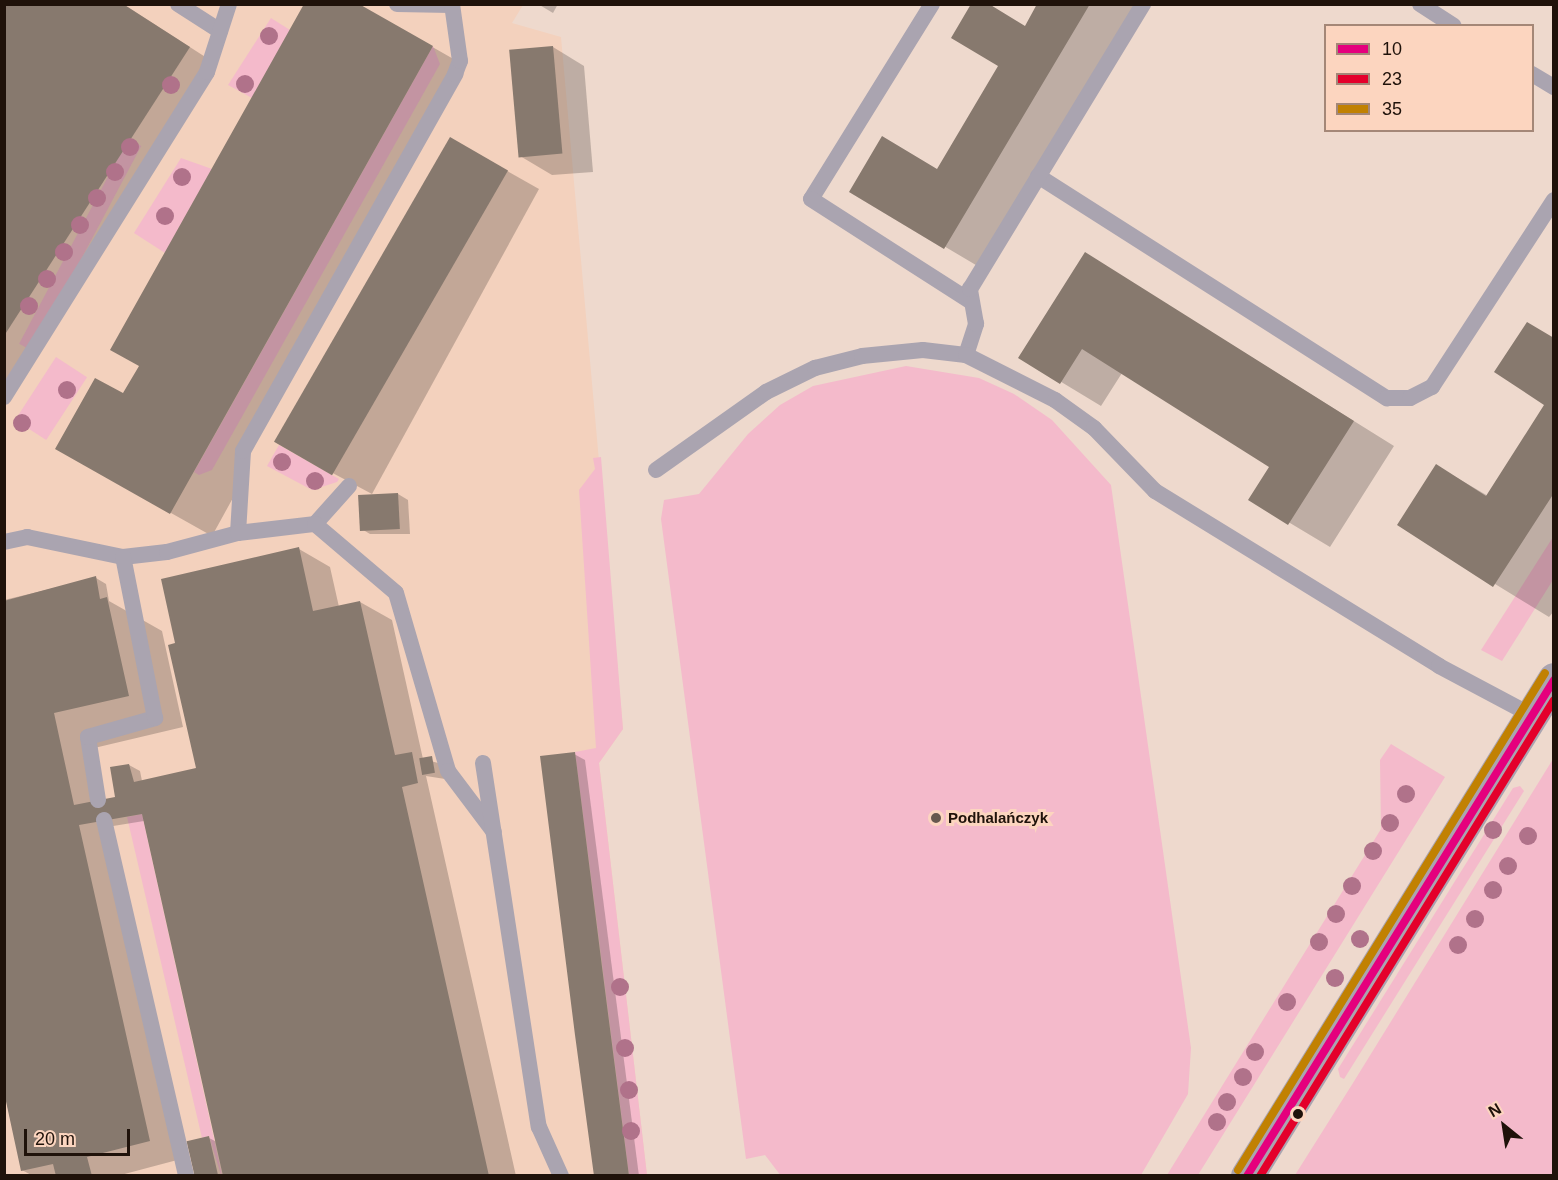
<!DOCTYPE html>
<html>
<head>
<meta charset="utf-8">
<style>
	body { margin:0 }
	#map { position:relative; width:1558px; height:1180px; overflow:hidden; background:#eed9cd; font-family:Arial,sans-serif }
	div>[style] { position:absolute }
	[style*='--x'] { left:calc(var(--x)*1px); top:calc(var(--y)*1px); width:calc(var(--w)*1px); rotate:calc(var(--a)*1deg) }
	.built>* { inset:0; background:#f3d1bd }
	.green>* { inset:0; background:#f4bacb; transform-origin:0 0 }
	.shadow>* { inset:0; background:#0003 }
	.building>* { inset:0; background:#87796e; transform-origin:0 0 }
	.service>* { height:16px; margin:-8px; padding:0 8px; transform-origin:8px; border-radius:8px; background:#aaa4b0 }
	.tertiary>* { height:33px; margin:-16.5px; padding:0 16.5px; transform-origin:16.5px; border-radius:16.5px; background:#aaa4b0 }
	.bus-1>* { height:8px; margin:-4px; padding:0 4px; transform-origin:4px; border-radius:4px; background:#e5007d }
	.bus-2>* { height:8px; margin:-4px; padding:0 4px; transform-origin:4px; border-radius:4px; background:#e4002b }
	.bus-3>* { height:8px; margin:-4px; padding:0 4px; transform-origin:4px; border-radius:4px; background:#c18102 }
	.trees>* { width:18px; height:18px; margin:-9px; border-radius:50%; background:#b0728a }
	.dots>* { width:16px; height:16px; translate:-50% -50%; box-sizing:border-box; border:3px solid #fcd5bf; border-radius:50% }
	span { translate:-50% -50%; white-space:nowrap; text-align:center; line-height:1.15; -webkit-text-stroke:6px #fcd5bf; paint-order:stroke }
	.poi-label { font-size:15px; color:#1f120a; font-weight:700 }
	.left { translate:0 -50%; text-align:left }
	.frame { position:absolute; inset:0; border:6px solid #1f120a; pointer-events:none }
	.legend { position:absolute; left:1324px; top:24px; width:210px; height:108px; box-sizing:border-box; background:#fcd5bf; border:2px solid #a48777; margin:0; padding:8px 10px; list-style:none; font-size:18px; color:#1f120a }
	.legend li { display:flex; align-items:center; gap:12px; height:30px }
	.legend b { width:30px; border:2px solid #a48777 }
	.north { position:absolute; left:1474px; top:1096px; width:60px; height:60px; -webkit-text-stroke:4px #fcd5bf; paint-order:stroke; rotate:330deg; font-size:16px; font-weight:700; line-height:24px; text-align:center; color:#1f120a }
	.north::after { content:''; display:block; margin:auto; width:21px; height:27px; background:#1f120a; clip-path:polygon(50% 0,100% 100%,50% 72%,0 100%) }
	.scale { position:absolute; left:24px; top:1129px; width:106px; height:27px; box-sizing:border-box; border:3px solid #1f120a; border-top:0; padding-left:8px; font-size:18px; line-height:21px; white-space:nowrap; color:#1f120a; -webkit-text-stroke:4px #fcd5bf; paint-order:stroke }
</style>
</head>
<body>
<div id="map">
	<div class="built">
		<i style="clip-path:polygon(5px 5px,523px 5px,512px 23px,561px 37px,623px 729px,599px 763px,647px 1175px,5px 1176px)"></i>
	</div>
	<div class="green">
		<i style="clip-path:polygon(271px 18px,290px 30px,252px 98px,228px 85px)"></i>
		<i style="clip-path:polygon(433px 46px,440px 64px,212px 470px,199px 475px,194px 472px)"></i>
		<i style="left:128px;top:139px;width:15px;height:232px;rotate:28deg"></i>
		<i style="clip-path:polygon(181px 158px,212px 169px,165px 253px,134px 233px)"></i>
		<i style="left:56px;top:357px;width:37px;height:75px;rotate:33deg"></i>
		<i style="clip-path:polygon(906px 366px,979px 378px,1014px 394px,1052px 420px,1111px 485px,1191px 1048px,1188px 1094px,1141px 1175px,781px 1176px,765px 1155px,746px 1159px,661px 519px,664px 500px,699px 494px,748px 434px,780px 405px,813px 386px)"></i>
		<i style="clip-path:polygon(279px 445px,339px 479px,337px 482px,312px 490px,267px 466px)"></i>
		<i style="clip-path:polygon(601px 457px,623px 729px,599px 763px,647px 1175px,629px 1175px,575px 752px,596px 748px,579px 490px,595px 469px,593px 458px)"></i>
		<i style="clip-path:polygon(1553px 537px,1553px 580px,1502px 661px,1481px 650px)"></i>
		<i style="clip-path:polygon(1391px 744px,1445px 777px,1198px 1175px,1167px 1175px,1381px 829px,1380px 760px)"></i>
		<i style="clip-path:polygon(1553px 759px,1553px 1175px,1295px 1175px,1353px 1083px)"></i>
		<i style="clip-path:polygon(1520px 786px,1524px 791px,1344px 1079px,1340px 1077px,1338px 1069px,1513px 788px)"></i>
		<i style="clip-path:polygon(142px 814px,222px 1175px,221px 1175px,209px 1136px,202px 1138px,127px 817px)"></i>
	</div>
	<div class="shadow">
		<i style="clip-path:polygon(4px 4px,123px 4px,210px 60px,4px 383px)"></i>
		<i style="clip-path:polygon(357px 4px,464px 65px,241px 462px,250px 467px,212px 536px,98px 472px,123px 395px)"></i>
		<i style="clip-path:polygon(538px 4px,558px 4px,553px 13px)"></i>
		<i style="clip-path:polygon(1039px 4px,1145px 4px,986px 271px,851px 191px,938px 170px)"></i>
		<i style="clip-path:polygon(553px 47px,584px 66px,593px 172px,552px 175px,520px 156px)"></i>
		<i style="clip-path:polygon(451px 139px,539px 189px,372px 494px,312px 462px)"></i>
		<i style="clip-path:polygon(1086px 254px,1394px 446px,1330px 547px,1250px 499px,1271px 466px,1122px 373px,1101px 406px,1020px 357px)"></i>
		<i style="clip-path:polygon(1554px 339px,1554px 611px,1549px 617px,1399px 525px,1437px 466px,1488px 496px,1547px 404px)"></i>
		<i style="clip-path:polygon(398px 494px,408px 500px,410px 534px,370px 534px,360px 528px)"></i>
		<i style="clip-path:polygon(299px 549px,330px 567px,339px 607px,360px 602px,392px 620px,423px 759px,442px 764px,445px 779px,426px 776px,516px 1176px,197px 1176px,209px 1138px,217px 1142px,144px 821px,107px 827px,181px 1159px,117px 1176px,33px 1176px,22px 1170px,4px 1091px,4px 600px,96px 578px,106px 584px,109px 601px,162px 631px,183px 727px,90px 749px,101px 801px,116px 798px,129px 765px,140px 771px,142px 781px,198px 769px,177px 644px)"></i>
		<i style="clip-path:polygon(574px 754px,585px 760px,639px 1176px,595px 1176px)"></i>
	</div>
	<div class="building">
		<i style="clip-path:polygon(4px 4px,123px 4px,190px 47px,4px 336px)"></i>
		<i style="clip-path:polygon(304px 4px,359px 4px,433px 46px,170px 514px,55px 449px,95px 378px,123px 393px,139px 366px,110px 350px)"></i>
		<i style="clip-path:polygon(971px 4px,989px 4px,1025px 26px,1037px 4px,1090px 4px,944px 249px,849px 192px,882px 136px,937px 169px,998px 66px,951px 38px)"></i>
		<i style="left:553px;top:46px;width:108px;height:44px;rotate:85deg"></i>
		<i style="left:450px;top:137px;width:67px;height:352px;rotate:30deg"></i>
		<i style="clip-path:polygon(1085px 252px,1354px 421px,1288px 525px,1248px 500px,1269px 467px,1082px 349px,1060px 384px,1018px 358px)"></i>
		<i style="clip-path:polygon(1527px 322px,1554px 338px,1554px 493px,1493px 587px,1397px 525px,1436px 464px,1486px 496px,1544px 405px,1494px 372px)"></i>
		<i style="left:398px;top:493px;width:36px;height:40px;rotate:87deg"></i>
		<i style="clip-path:polygon(299px 547px,313px 611px,360px 601px,395px 755px,412px 752px,418px 783px,402px 787px,489px 1176px,223px 1176px,142px 814px,79px 825px,150px 1141px,87px 1157px,92px 1176px,56px 1176px,53px 1164px,21px 1171px,4px 1092px,4px 601px,96px 576px,100px 599px,107px 597px,129px 696px,54px 713px,74px 805px,115px 797px,110px 767px,129px 764px,134px 782px,196px 768px,168px 645px,175px 643px,161px 579px)"></i>
		<i style="clip-path:polygon(575px 752px,602px 967px,629px 1176px,594px 1176px,575px 1035px,540px 756px)"></i>
		<i style="left:432px;top:756px;width:17px;height:13px;rotate:80deg"></i>
		<i style="left:209px;top:1136px;width:41px;height:23px;rotate:77deg"></i>
	</div>
	<div class="service">
		<i style="--x:178;--y:4;--w:50;--a:32.7"></i>
		<i style="--x:397;--y:4;--w:54;--a:1.1"></i>
		<i style="--x:932;--y:4;--w:229;--a:121.8"></i>
		<i style="--x:811;--y:199;--w:189;--a:32.7"></i>
		<i style="--x:1420;--y:4;--w:40;--a:32.9"></i>
		<i style="--x:1532;--y:74;--w:26;--a:31"></i>
		<i style="--x:1038;--y:176;--w:414;--a:32.5"></i>
		<i style="--x:1387;--y:398;--w:23;--a:0"></i>
		<i style="--x:1410;--y:398;--w:25;--a:-27"></i>
		<i style="--x:1432;--y:387;--w:223;--a:-56.9"></i>
		<i style="--x:966;--y:355;--w:33;--a:-72"></i>
		<i style="--x:976;--y:324;--w:36;--a:-100"></i>
		<i style="--x:970;--y:289;--w:333;--a:-58.7"></i>
		<i style="--x:4;--y:397;--w:383;--a:-58"></i>
		<i style="--x:207;--y:72;--w:71;--a:-72.1"></i>
		<i style="--x:656;--y:470;--w:135;--a:-35.3"></i>
		<i style="--x:766;--y:392;--w:55;--a:-26.1"></i>
		<i style="--x:815;--y:368;--w:49;--a:-14.3"></i>
		<i style="--x:862;--y:356;--w:61;--a:-5.6"></i>
		<i style="--x:923;--y:350;--w:43;--a:6.6"></i>
		<i style="--x:966;--y:355;--w:100;--a:26.8"></i>
		<i style="--x:1055;--y:400;--w:48;--a:35.7"></i>
		<i style="--x:1094;--y:428;--w:88;--a:45.9"></i>
		<i style="--x:1155;--y:491;--w:334;--a:31.6"></i>
		<i style="--x:1439;--y:666;--w:104;--a:28"></i>
		<i style="--x:315;--y:524;--w:51;--a:-48.2"></i>
		<i style="--x:238;--y:533;--w:82;--a:-86.5"></i>
		<i style="--x:243;--y:451;--w:433;--a:-60.6"></i>
		<i style="--x:455;--y:74;--w:14;--a:-69"></i>
		<i style="--x:460;--y:61;--w:58;--a:-98"></i>
		<i style="--x:4;--y:542;--w:24;--a:-12"></i>
		<i style="--x:27;--y:537;--w:98;--a:11.8"></i>
		<i style="--x:123;--y:557;--w:44;--a:-6.5"></i>
		<i style="--x:167;--y:552;--w:73;--a:-15"></i>
		<i style="--x:238;--y:533;--w:78;--a:-6.7"></i>
		<i style="--x:315;--y:524;--w:106;--a:40.4"></i>
		<i style="--x:396;--y:593;--w:185;--a:73.7"></i>
		<i style="--x:448;--y:771;--w:76;--a:53"></i>
		<i style="--x:483;--y:763;--w:368;--a:81.3"></i>
		<i style="--x:539;--y:1127;--w:54;--a:65.8"></i>
		<i style="--x:98;--y:800;--w:64;--a:-99"></i>
		<i style="--x:88;--y:737;--w:70;--a:-15.8"></i>
		<i style="--x:155;--y:718;--w:164;--a:-101.2"></i>
		<i style="--x:104;--y:820;--w:365;--a:77"></i>
	</div>
	<div class="tertiary">
		<i style="--x:1247;--y:1176;--w:584;--a:-58.3"></i>
	</div>
	<div class="bus-1">
		<i style="--x:1247;--y:1176;--w:583;--a:-58.24"></i>
	</div>
	<div class="bus-2">
		<i style="--x:1260;--y:1176;--w:559;--a:-58.3"></i>
	</div>
	<div class="bus-3">
		<i style="--x:1238;--y:1170;--w:584;--a:-58.3"></i>
	</div>
	<div class="trees">
		<i style="left:269px;top:36px"></i>
		<i style="left:245px;top:84px"></i>
		<i style="left:171px;top:85px"></i>
		<i style="left:130px;top:147px"></i>
		<i style="left:115px;top:172px"></i>
		<i style="left:182px;top:177px"></i>
		<i style="left:97px;top:198px"></i>
		<i style="left:165px;top:216px"></i>
		<i style="left:80px;top:225px"></i>
		<i style="left:64px;top:252px"></i>
		<i style="left:47px;top:279px"></i>
		<i style="left:29px;top:306px"></i>
		<i style="left:67px;top:390px"></i>
		<i style="left:22px;top:423px"></i>
		<i style="left:282px;top:462px"></i>
		<i style="left:315px;top:481px"></i>
		<i style="left:1406px;top:794px"></i>
		<i style="left:1390px;top:823px"></i>
		<i style="left:1493px;top:830px"></i>
		<i style="left:1528px;top:836px"></i>
		<i style="left:1373px;top:851px"></i>
		<i style="left:1508px;top:866px"></i>
		<i style="left:1352px;top:886px"></i>
		<i style="left:1493px;top:890px"></i>
		<i style="left:1336px;top:914px"></i>
		<i style="left:1475px;top:919px"></i>
		<i style="left:1360px;top:939px"></i>
		<i style="left:1319px;top:942px"></i>
		<i style="left:1458px;top:945px"></i>
		<i style="left:1335px;top:978px"></i>
		<i style="left:620px;top:987px"></i>
		<i style="left:1287px;top:1002px"></i>
		<i style="left:625px;top:1048px"></i>
		<i style="left:1255px;top:1052px"></i>
		<i style="left:1243px;top:1077px"></i>
		<i style="left:629px;top:1090px"></i>
		<i style="left:1227px;top:1102px"></i>
		<i style="left:1217px;top:1122px"></i>
		<i style="left:631px;top:1131px"></i>
	</div>
	<div class="dots">
		<i style="left:936px;top:818px;background:#67584e"></i>
		<i style="left:1298px;top:1114px;background:#1f120a"></i>
	</div>
	<div class="poi-label">
		<span class="left" style="left:948px;top:818px">Podhalańczyk</span>
	</div>
	<div class="frame"></div>
	<ul class="legend">
	<li><b style="height:8px;background:#e5007d"></b>10</li>
	<li><b style="height:8px;background:#e4002b"></b>23</li>
	<li><b style="height:8px;background:#c18102"></b>35</li>
	</ul>
	<div class="north">N</div>
	<div class="scale">20 m</div>
</div>
</body>
</html>
